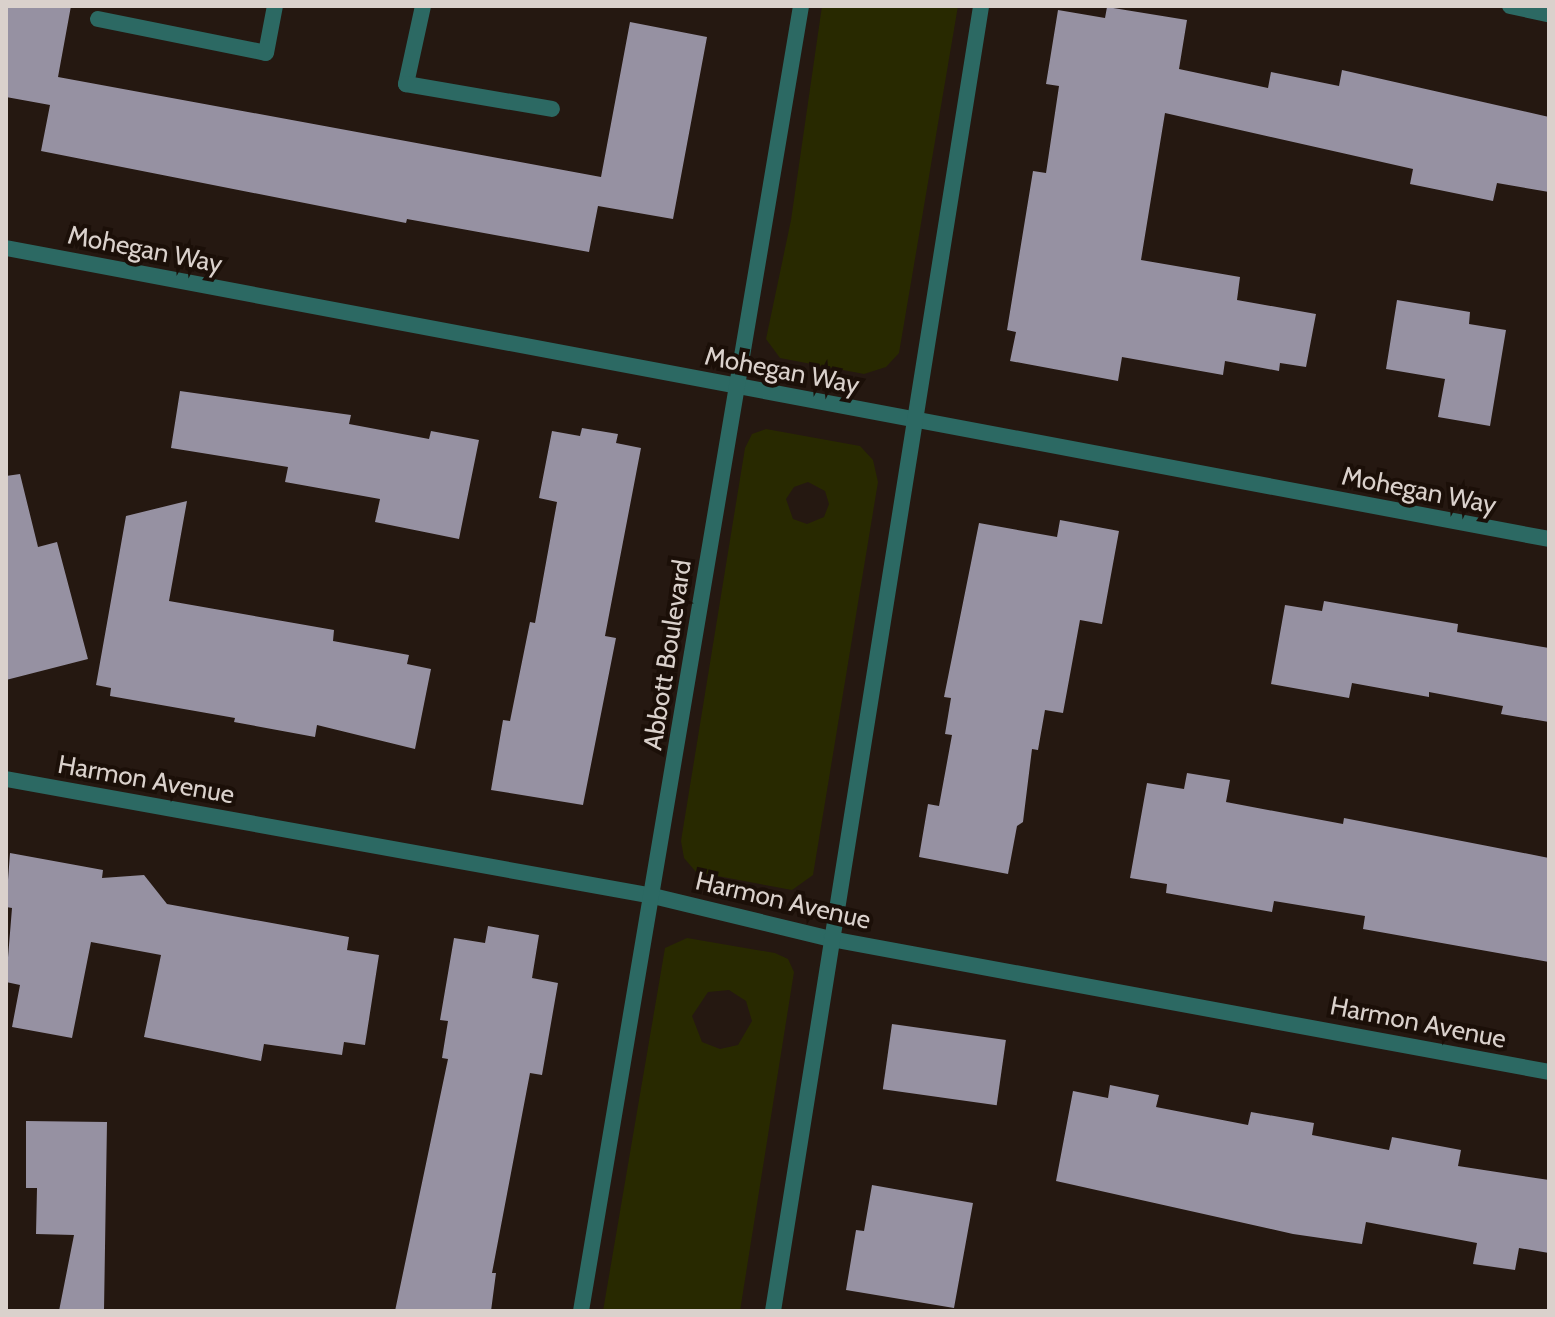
<!DOCTYPE html>
<html>
<head>
<meta charset="utf-8">
<style>
	body { margin:0 }
	#map { position:relative; width:1555px; height:1317px; overflow:hidden; background:#251811; font-family:Cabin,sans-serif }
	div>[style] { position:absolute }
	[style*='--x'] { left:calc(var(--x)*1px); top:calc(var(--y)*1px); width:calc(var(--w)*1px); rotate:calc(var(--a)*1deg) }
	.green>* { inset:0; background:#282900 }
	.building>* { inset:0; background:#9691a2; transform-origin:0 0 }
	.service>* { height:16px; margin:-8px; padding:0 8px; transform-origin:8px; border-radius:8px; background:#2c6963 }
	.minor>* { height:16px; margin:-8px; padding:0 8px; transform-origin:8px; border-radius:8px; background:#2c6963 }
	span { translate:-50% -50%; white-space:nowrap; text-align:center; line-height:1.15; -webkit-text-stroke:8px #1b0f08; paint-order:stroke }
	.street-label { font-size:26px; color:#dad1cc }
	.frame { position:absolute; inset:0; border:8px solid #dad1cc; pointer-events:none }
</style>
</head>
<body>
<div id="map">
	<div class="green">
		<i style="clip-path:polygon(822px 6px,958px 6px,899px 353px,886px 367px,864px 374px,780px 358px,766px 339px,791px 220px)"></i>
		<i style="clip-path:polygon(evenodd,766px 429px,860px 446px,873px 460px,878px 482px,813px 875px,792px 890px,696px 872px,684px 858px,681px 841px,745px 448px,752px 434px,766px 429px,808px 482px,825px 491px,829px 504px,824px 517px,807px 524px,793px 519px,786px 499px,794px 487px,808px 482px)"></i>
		<i style="clip-path:polygon(evenodd,687px 938px,775px 953px,788px 959px,794px 972px,740px 1311px,603px 1311px,665px 948px,687px 938px,729px 990px,746px 1001px,752px 1021px,738px 1045px,720px 1049px,702px 1042px,692px 1016px,708px 992px,729px 990px)"></i>
	</div>
	<div class="building">
		<i style="clip-path:polygon(6px 6px,71px 6px,58px 77px,601px 177px,630px 22px,707px 37px,673px 219px,598px 206px,589px 252px,407px 219px,406px 223px,41px 151px,50px 105px,6px 97px)"></i>
		<i style="clip-path:polygon(1107px 7px,1187px 20px,1179px 69px,1268px 88px,1271px 72px,1339px 86px,1342px 70px,1549px 117px,1549px 192px,1497px 183px,1493px 201px,1410px 184px,1413px 169px,1165px 113px,1141px 260px,1240px 277px,1237px 300px,1316px 314px,1306px 367px,1280px 363px,1279px 371px,1225px 361px,1223px 375px,1122px 357px,1118px 381px,1010px 361px,1016px 332px,1007px 330px,1033px 171px,1046px 173px,1059px 86px,1046px 84px,1058px 10px,1105px 18px)"></i>
		<i style="clip-path:polygon(1397px 300px,1470px 312px,1469px 324px,1506px 330px,1490px 426px,1438px 417px,1445px 379px,1386px 369px)"></i>
		<i style="clip-path:polygon(180px 391px,351px 415px,349px 424px,429px 439px,431px 431px,479px 440px,459px 539px,375px 522px,380px 499px,285px 482px,288px 467px,171px 448px)"></i>
		<i style="clip-path:polygon(582px 428px,618px 434px,616px 443px,641px 448px,605px 636px,616px 638px,583px 805px,491px 790px,503px 720px,510px 721px,530px 622px,535px 623px,557px 502px,539px 498px,552px 431px,580px 436px)"></i>
		<i style="clip-path:polygon(20px 474px,38px 547px,57px 542px,88px 659px,6px 680px,6px 476px)"></i>
		<i style="clip-path:polygon(187px 501px,169px 601px,334px 630px,333px 641px,409px 655px,407px 664px,431px 669px,415px 749px,317px 725px,315px 737px,234px 722px,235px 718px,110px 696px,111px 688px,96px 685px,126px 516px)"></i>
		<i style="clip-path:polygon(1060px 520px,1119px 531px,1102px 624px,1080px 620px,1063px 713px,1045px 710px,1038px 750px,1032px 749px,1023px 822px,1017px 826px,1008px 874px,919px 857px,928px 804px,939px 806px,952px 735px,945px 734px,951px 698px,944px 697px,979px 523px,1057px 537px)"></i>
		<i style="clip-path:polygon(1324px 601px,1458px 624px,1457px 632px,1549px 648px,1549px 722px,1501px 714px,1503px 706px,1429px 692px,1429px 697px,1352px 683px,1349px 698px,1271px 684px,1285px 605px,1322px 611px)"></i>
		<i style="clip-path:polygon(1187px 773px,1230px 780px,1226px 802px,1343px 824px,1344px 818px,1549px 858px,1549px 962px,1363px 929px,1365px 916px,1274px 901px,1272px 912px,1166px 893px,1167px 884px,1130px 878px,1147px 783px,1184px 789px)"></i>
		<i style="clip-path:polygon(10px 853px,103px 870px,102px 878px,144px 875px,167px 904px,349px 937px,347px 950px,379px 955px,365px 1045px,344px 1042px,342px 1055px,264px 1044px,261px 1061px,144px 1037px,161px 955px,91px 942px,72px 1038px,12px 1027px,20px 985px,6px 982px,12px 908px,6px 907px)"></i>
		<i style="clip-path:polygon(488px 926px,539px 935px,532px 978px,558px 983px,542px 1075px,530px 1073px,492px 1273px,496px 1273px,491px 1311px,395px 1311px,448px 1059px,442px 1058px,448px 1021px,440px 1020px,454px 938px,485px 943px)"></i>
		<i style="left:892px;top:1024px;width:115px;height:66px;rotate:8deg"></i>
		<i style="clip-path:polygon(1110px 1085px,1159px 1095px,1156px 1107px,1248px 1125px,1251px 1112px,1314px 1123px,1312px 1135px,1389px 1150px,1392px 1137px,1461px 1150px,1458px 1166px,1549px 1180px,1549px 1253px,1519px 1248px,1515px 1270px,1473px 1264px,1477px 1243px,1366px 1222px,1362px 1244px,1293px 1234px,1056px 1181px,1073px 1091px,1108px 1098px)"></i>
		<i style="clip-path:polygon(26px 1121px,107px 1122px,104px 1311px,59px 1311px,74px 1235px,36px 1234px,37px 1188px,26px 1188px)"></i>
		<i style="clip-path:polygon(872px 1185px,973px 1203px,954px 1308px,846px 1290px,856px 1230px,864px 1231px)"></i>
	</div>
	<div class="service">
		<i style="--x:423;--y:6;--w:80;--a:102.3"></i>
		<i style="--x:406;--y:84;--w:148;--a:9.7"></i>
		<i style="--x:98;--y:19;--w:171;--a:11.4"></i>
		<i style="--x:266;--y:53;--w:48;--a:-79.2"></i>
	</div>
	<div class="minor">
		<i style="--x:1510;--y:6;--w:40;--a:12"></i>
		<i style="--x:6;--y:248;--w:1570;--a:10.68"></i>
		<i style="--x:6;--y:779;--w:657;--a:10.25"></i>
		<i style="--x:653;--y:896;--w:183;--a:13.6"></i>
		<i style="--x:831;--y:939;--w:730;--a:10.49"></i>
		<i style="--x:581;--y:1311;--w:1323;--a:-80.43"></i>
		<i style="--x:773;--y:1311;--w:1321;--a:-80.94"></i>
	</div>
	<div class="street-label">
		<span style="left:145px;top:250px;rotate:11deg">Mohegan Way</span>
		<span style="left:782px;top:371px;rotate:11deg">Mohegan Way</span>
		<span style="left:1419px;top:491px;rotate:11deg">Mohegan Way</span>
		<span style="left:668px;top:655px;rotate:-81deg">Abbott Boulevard</span>
		<span style="left:146px;top:780px;rotate:10deg">Harmon Avenue</span>
		<span style="left:783px;top:901px;rotate:13deg">Harmon Avenue</span>
		<span style="left:1418px;top:1023px;rotate:11deg">Harmon Avenue</span>
	</div>
	<div class="frame"></div>
</div>
</body>
</html>
